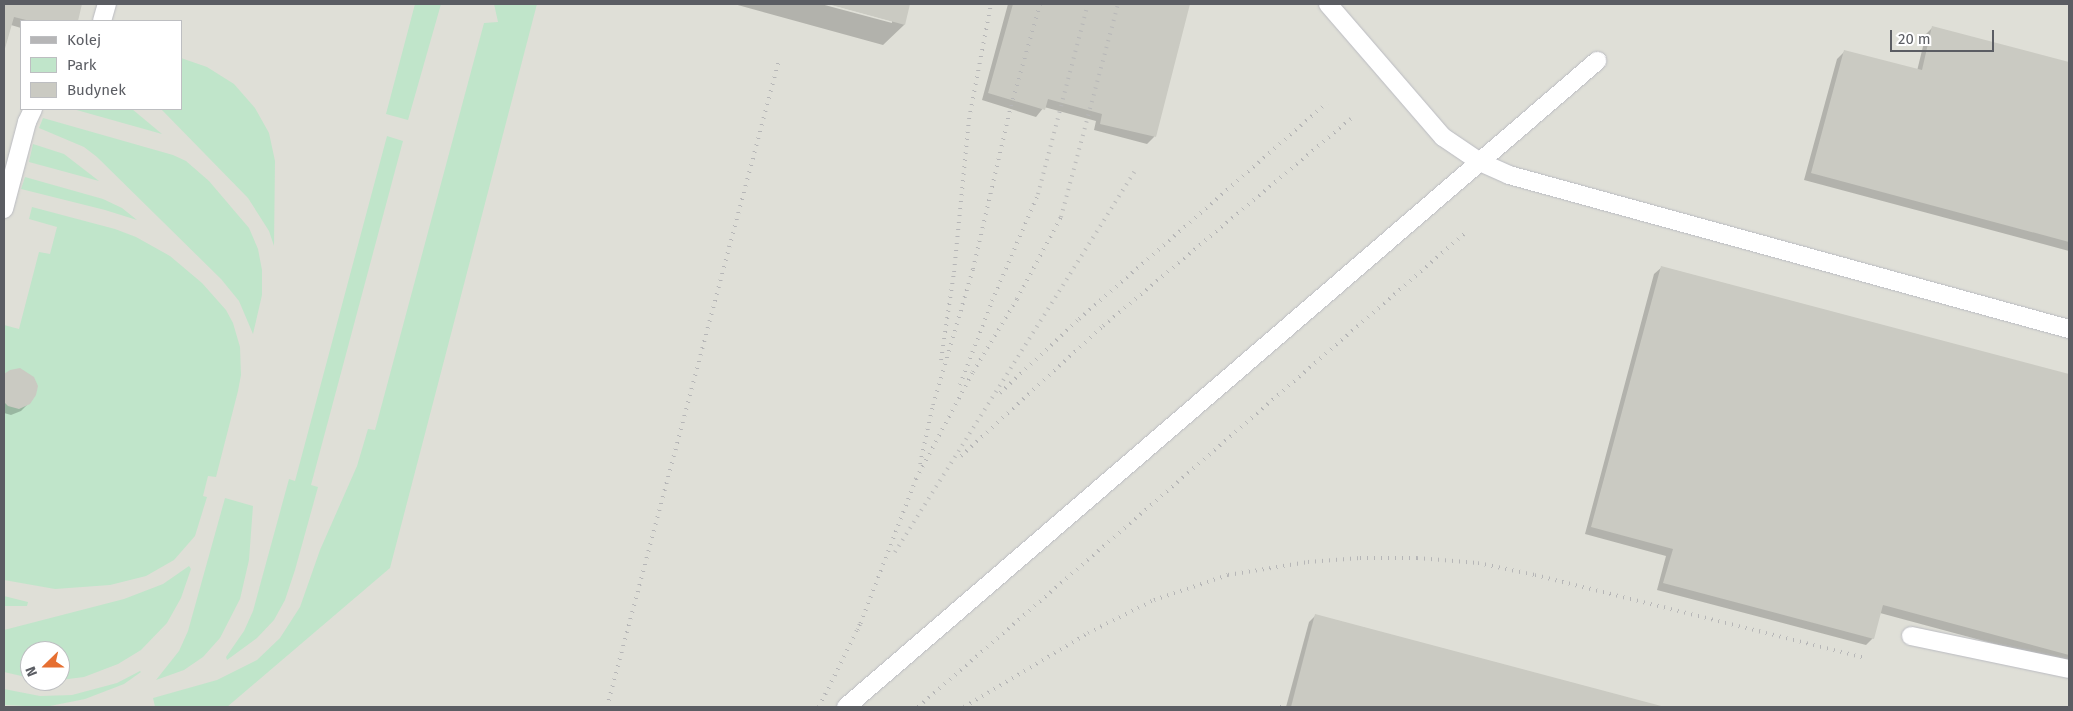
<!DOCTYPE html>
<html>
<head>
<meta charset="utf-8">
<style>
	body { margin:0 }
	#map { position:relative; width:2073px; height:711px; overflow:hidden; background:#edeee3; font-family:"Fira Sans",sans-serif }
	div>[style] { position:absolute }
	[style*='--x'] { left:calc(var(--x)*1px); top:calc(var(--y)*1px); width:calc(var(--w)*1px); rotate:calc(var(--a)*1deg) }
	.industrial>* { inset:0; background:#dfdfd7 }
	.green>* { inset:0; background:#c0e5ca }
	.shadow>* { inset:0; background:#0003 }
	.building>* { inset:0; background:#cacac2 }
	.roads { filter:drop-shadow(0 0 1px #babbc1) drop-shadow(0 0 1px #babbc1) }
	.service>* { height:18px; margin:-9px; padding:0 9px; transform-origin:9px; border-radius:9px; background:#fff }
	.rail>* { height:4px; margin-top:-2px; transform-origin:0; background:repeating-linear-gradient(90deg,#b6b6b7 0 1px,transparent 0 7px) }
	span { translate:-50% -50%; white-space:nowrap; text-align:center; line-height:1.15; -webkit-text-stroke:4.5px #fff; paint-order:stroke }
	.frame { position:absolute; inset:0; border:5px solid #5b5d63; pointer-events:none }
	.legend { position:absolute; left:20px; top:20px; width:162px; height:90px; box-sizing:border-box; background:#fff; border:1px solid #bdbec1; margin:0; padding:6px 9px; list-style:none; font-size:15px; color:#5b5d63 }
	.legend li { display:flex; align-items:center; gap:10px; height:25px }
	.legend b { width:25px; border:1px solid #bdbec1 }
	.north { position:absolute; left:20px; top:641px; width:50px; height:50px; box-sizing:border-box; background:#fff; border:1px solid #bdbec1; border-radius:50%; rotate:248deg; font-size:14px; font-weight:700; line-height:20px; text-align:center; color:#5b5d63 }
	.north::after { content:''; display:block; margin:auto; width:18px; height:22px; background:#e66f31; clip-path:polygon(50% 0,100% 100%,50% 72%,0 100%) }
	.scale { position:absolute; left:1890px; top:30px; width:104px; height:22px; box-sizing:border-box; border:2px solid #5b5d63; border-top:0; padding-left:6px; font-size:15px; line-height:18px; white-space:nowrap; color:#5b5d63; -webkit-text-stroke:4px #fff; paint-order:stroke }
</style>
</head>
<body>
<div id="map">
	<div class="industrial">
		<i style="clip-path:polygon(evenodd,4px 4px,2069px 4px,2069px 707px,4px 707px,4px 4px,21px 21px,181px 21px,181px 109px,21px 109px,21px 21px,4px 4px,30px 651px,60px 651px,60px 681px,30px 681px,30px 651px)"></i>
	</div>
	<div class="green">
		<i style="clip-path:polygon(415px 4px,441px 4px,408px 120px,386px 114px)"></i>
		<i style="clip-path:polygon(494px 4px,537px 4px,390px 568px,227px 707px,155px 707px,153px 698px,217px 680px,257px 660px,280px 638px,300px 607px,320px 550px,357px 466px,368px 429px,375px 430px,484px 23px,498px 22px)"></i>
		<i style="clip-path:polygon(181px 58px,207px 67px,234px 84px,255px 108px,269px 133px,275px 161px,274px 246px,269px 231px,248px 198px,161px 109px,181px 109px)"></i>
		<i style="clip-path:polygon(73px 109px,132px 109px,162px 134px)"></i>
		<i style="clip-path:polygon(43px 118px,173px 155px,186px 161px,209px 181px,249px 228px,258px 249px,262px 270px,262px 295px,253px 334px,239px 301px,221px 279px,97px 157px,84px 147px,39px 128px)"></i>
		<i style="clip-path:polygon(387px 136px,403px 141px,311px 485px,318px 487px,295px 570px,285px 600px,274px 620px,257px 638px,227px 660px,226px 657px,244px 631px,253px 611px,289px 479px,295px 481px)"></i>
		<i style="clip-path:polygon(33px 144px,64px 154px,99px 181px,29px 162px)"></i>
		<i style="clip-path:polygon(25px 177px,103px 199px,122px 208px,137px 220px,105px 210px,21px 189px)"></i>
		<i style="clip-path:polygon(32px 207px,115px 229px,136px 237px,170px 256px,202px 283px,226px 310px,233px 323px,240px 347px,241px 375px,238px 391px,216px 477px,208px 476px,203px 496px,207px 497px,195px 536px,174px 560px,146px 576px,110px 585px,55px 589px,4px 580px,4px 325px,19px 329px,39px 252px,50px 254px,57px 227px,29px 219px)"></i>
		<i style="clip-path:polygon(225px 498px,253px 506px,249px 560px,240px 599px,220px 638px,203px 657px,184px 670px,156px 680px,179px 651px,188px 631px)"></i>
		<i style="clip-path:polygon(189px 566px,191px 569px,181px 598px,167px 623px,141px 650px,118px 664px,84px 677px,60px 680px,60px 651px,30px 651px,30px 678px,4px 672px,4px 630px,124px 599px,163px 584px)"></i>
		<i style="clip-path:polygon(4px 596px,28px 602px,27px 606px,4px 606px)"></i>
		<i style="clip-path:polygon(140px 671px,141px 672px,124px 684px,85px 699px,45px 707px,4px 705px,4px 689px,40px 696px,72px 695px,117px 683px)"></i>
	</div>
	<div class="shadow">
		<i style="clip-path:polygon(4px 4px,81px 4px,76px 21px,21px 21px,21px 28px,11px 25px,4px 50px)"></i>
		<i style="clip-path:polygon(734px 4px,821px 4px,892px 23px,892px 21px,830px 4px,909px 4px,904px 25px,883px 45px)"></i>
		<i style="clip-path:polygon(1008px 4px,1189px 4px,1154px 137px,1147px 144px,1094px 130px,1096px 121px,1044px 107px,1036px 117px,982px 100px)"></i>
		<i style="clip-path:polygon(1933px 27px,2069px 63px,2069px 251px,1804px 180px,1837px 59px,1844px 52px,1917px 71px,1926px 34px)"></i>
		<i style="clip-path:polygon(1662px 267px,2069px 375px,2069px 664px,1880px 613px,1873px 638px,1866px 645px,1657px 590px,1666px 556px,1585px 534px,1654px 274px)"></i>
		<i style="clip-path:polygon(10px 371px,29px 403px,21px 411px,11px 415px,4px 413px,4px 376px)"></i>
		<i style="clip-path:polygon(1316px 615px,1662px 707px,1286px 707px,1309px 622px)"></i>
	</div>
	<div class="building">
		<i style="clip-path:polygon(4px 4px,82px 4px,78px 21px,30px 21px,14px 17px,4px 52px)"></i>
		<i style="clip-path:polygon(828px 4px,910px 4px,905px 25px)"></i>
		<i style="clip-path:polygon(1013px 4px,1190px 4px,1156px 137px,1100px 124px,1102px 114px,1048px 99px,1045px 110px,988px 93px)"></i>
		<i style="clip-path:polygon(1932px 26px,2069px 62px,2069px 242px,1811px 173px,1844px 50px,1922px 70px)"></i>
		<i style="clip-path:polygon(1661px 266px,2069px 374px,2069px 655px,1883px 605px,1874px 639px,1663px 583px,1673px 549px,1591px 527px)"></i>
		<i style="clip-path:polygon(20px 368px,34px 377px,38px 386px,36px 395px,30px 404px,19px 409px,8px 406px,4px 402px,4px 374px,10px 370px)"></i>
		<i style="clip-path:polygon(1315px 614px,1665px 707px,1291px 707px)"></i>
	</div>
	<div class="roads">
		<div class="service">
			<i style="--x:1328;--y:4;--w:176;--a:49.2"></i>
			<i style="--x:1443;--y:137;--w:45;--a:34"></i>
			<i style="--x:1480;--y:162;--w:32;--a:24"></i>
			<i style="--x:1509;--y:175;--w:581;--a:15.38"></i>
			<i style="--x:102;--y:21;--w:18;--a:-74"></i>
			<i style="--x:4;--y:209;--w:90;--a:-75.2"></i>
			<i style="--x:27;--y:122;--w:14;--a:-65"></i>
			<i style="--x:1911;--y:636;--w:161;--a:11.8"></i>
			<i style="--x:846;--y:707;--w:991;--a:-40.7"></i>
		</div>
	</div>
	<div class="rail">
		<i style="--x:941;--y:360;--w:89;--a:-81.6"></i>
		<i style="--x:954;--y:272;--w:154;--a:-84.4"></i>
		<i style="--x:969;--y:119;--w:117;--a:-79.2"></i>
		<i style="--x:960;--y:385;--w:90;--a:-69.1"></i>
		<i style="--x:992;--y:301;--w:116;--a:-66.7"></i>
		<i style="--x:1038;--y:194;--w:196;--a:-75.3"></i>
		<i style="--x:1000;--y:393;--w:108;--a:-43.1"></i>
		<i style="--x:1079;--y:319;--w:329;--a:-41.1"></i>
		<i style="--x:961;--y:456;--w:193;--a:-42.5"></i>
		<i style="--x:1103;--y:326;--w:323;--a:-39.9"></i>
		<i style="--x:920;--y:464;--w:60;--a:-77.6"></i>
		<i style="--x:933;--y:405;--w:142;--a:-73.6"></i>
		<i style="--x:973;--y:269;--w:167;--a:-76.9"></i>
		<i style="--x:1011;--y:106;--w:106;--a:-74.1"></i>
		<i style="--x:895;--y:552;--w:453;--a:-57.8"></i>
		<i style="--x:858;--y:630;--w:162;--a:-69"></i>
		<i style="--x:916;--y:479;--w:121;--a:-62"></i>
		<i style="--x:973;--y:372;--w:85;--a:-58.9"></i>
		<i style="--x:1017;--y:299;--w:93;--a:-61.8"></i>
		<i style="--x:1061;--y:217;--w:220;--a:-75"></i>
		<i style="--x:607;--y:707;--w:669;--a:-75.11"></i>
		<i style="--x:819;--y:707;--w:93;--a:-63.7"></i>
		<i style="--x:918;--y:707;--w:724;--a:-40.91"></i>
		<i style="--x:964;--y:707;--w:144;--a:-30.8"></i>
		<i style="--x:1088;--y:633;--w:74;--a:-26.6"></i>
		<i style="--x:1154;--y:600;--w:78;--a:-18.7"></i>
		<i style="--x:1228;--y:575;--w:81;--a:-9.2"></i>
		<i style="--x:1308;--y:562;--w:52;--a:-4.4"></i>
		<i style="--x:1360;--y:558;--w:57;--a:0"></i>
		<i style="--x:1417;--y:558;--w:61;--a:4.7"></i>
		<i style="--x:1478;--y:563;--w:58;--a:11.9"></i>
		<i style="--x:1535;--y:575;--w:340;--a:14.1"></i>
		<i style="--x:1280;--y:707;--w:3;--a:0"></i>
	</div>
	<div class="frame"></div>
	<ul class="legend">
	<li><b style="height:6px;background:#b6b6b7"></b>Kolej</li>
	<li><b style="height:14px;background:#c0e5ca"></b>Park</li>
	<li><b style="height:14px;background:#cacac2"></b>Budynek</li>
	</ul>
	<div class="north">N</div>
	<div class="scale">20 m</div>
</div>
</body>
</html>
